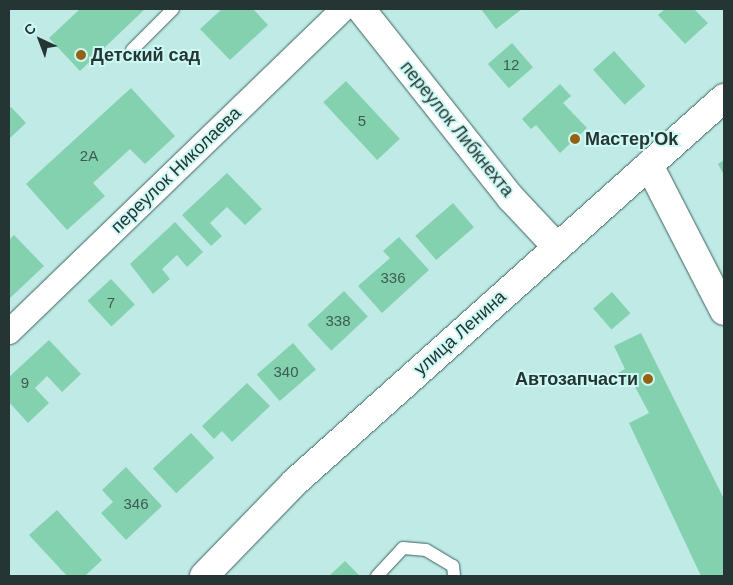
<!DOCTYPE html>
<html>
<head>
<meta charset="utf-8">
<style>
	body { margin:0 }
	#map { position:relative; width:733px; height:585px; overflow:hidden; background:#c0eae6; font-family:Arial,sans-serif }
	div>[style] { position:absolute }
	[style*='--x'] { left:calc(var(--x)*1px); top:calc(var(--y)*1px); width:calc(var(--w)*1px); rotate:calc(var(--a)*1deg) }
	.building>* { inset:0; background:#84d1af; transform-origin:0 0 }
	.roads { filter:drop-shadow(0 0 1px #3b615e) drop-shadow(0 0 1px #3b615e) }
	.lane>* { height:12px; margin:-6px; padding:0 6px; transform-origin:6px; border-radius:6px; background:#fff }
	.street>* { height:24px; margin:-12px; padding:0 12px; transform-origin:12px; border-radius:12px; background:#fff }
	.secondary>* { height:28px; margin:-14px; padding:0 14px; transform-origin:14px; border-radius:14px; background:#fff }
	.dots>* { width:14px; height:14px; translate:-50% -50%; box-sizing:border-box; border:2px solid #cdf8f3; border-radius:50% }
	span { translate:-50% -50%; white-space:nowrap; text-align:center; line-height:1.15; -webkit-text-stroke:4px #cdf8f3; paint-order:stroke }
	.number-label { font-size:15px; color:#3c5c52 }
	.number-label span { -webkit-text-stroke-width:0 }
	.poi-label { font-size:18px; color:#243533; font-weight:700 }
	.left { translate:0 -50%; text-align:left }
	.right { translate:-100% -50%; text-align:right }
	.street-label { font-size:18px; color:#243533 }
	.frame { position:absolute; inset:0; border:10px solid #243533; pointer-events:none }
	.north { position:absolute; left:15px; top:15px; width:50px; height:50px; -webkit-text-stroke:4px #cdf8f3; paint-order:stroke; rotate:317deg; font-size:14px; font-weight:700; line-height:20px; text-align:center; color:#243533 }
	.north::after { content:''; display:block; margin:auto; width:18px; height:22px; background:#243533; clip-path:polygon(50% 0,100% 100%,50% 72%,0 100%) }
</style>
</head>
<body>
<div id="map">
	<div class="building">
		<i style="clip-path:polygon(80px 9px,145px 9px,80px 71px,49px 38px)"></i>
		<i style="clip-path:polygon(222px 9px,253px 9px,268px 25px,230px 60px,200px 29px)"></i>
		<i style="clip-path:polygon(481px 9px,522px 9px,496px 29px)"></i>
		<i style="clip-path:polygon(665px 9px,694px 9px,708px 23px,685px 44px,658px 15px)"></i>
		<i style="left:512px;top:43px;width:32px;height:32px;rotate:49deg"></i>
		<i style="left:614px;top:51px;width:47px;height:28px;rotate:48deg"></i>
		<i style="left:346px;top:81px;width:79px;height:31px;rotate:47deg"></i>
		<i style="clip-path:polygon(560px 84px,571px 96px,563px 103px,587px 128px,560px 153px,536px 125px,531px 129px,522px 119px)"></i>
		<i style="clip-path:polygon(131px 88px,175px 136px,145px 164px,130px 149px,93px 183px,105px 196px,67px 230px,26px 184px)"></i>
		<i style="clip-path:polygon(11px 107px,26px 123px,9px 139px,9px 109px)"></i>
		<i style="clip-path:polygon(724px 160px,724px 175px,718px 164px)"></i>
		<i style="clip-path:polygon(227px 173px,262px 209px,245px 225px,227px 207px,210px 223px,222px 236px,211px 246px,182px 215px)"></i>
		<i style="left:453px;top:203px;width:32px;height:50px;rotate:49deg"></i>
		<i style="clip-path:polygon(175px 222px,203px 252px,187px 267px,177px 255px,162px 269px,170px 279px,153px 294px,130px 264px)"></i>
		<i style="clip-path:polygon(14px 235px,44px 266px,9px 299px,9px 240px)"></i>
		<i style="clip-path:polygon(399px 237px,429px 270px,382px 313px,358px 286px,390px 258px,383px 251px)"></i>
		<i style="left:111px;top:279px;width:35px;height:32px;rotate:47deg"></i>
		<i style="left:344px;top:291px;width:35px;height:50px;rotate:47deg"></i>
		<i style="left:612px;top:292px;width:28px;height:25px;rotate:49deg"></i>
		<i style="clip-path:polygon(641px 333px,724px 499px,724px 576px,701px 576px,629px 423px,649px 413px,632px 381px,623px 386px,616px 374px,625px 369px,614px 346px)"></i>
		<i style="clip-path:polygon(49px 340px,81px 374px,62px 392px,47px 376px,35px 388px,49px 403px,28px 423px,9px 402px,9px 377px)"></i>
		<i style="left:293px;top:343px;width:35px;height:48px;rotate:49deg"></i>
		<i style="clip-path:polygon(247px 383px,270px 406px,232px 442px,222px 431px,214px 439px,202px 426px)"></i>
		<i style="left:191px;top:433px;width:34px;height:52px;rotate:47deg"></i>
		<i style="clip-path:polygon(126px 467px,162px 506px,126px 540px,101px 513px,113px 502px,102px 490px)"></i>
		<i style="clip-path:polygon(57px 510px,102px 560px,85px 576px,67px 576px,29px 535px)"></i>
		<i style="clip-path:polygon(345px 561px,360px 576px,329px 576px)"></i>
	</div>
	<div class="roads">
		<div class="lane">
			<i style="--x:132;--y:50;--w:58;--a:-45"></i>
			<i style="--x:377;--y:576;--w:38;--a:-47"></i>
			<i style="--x:403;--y:548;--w:23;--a:5"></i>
			<i style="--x:426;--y:550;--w:31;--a:31"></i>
			<i style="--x:453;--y:566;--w:10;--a:84"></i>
		</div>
		<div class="street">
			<i style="--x:9;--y:332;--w:465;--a:-44"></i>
		</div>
		<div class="secondary">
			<i style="--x:361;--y:9;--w:241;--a:51.6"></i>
			<i style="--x:511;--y:198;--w:66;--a:46.8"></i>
			<i style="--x:649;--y:165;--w:164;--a:62.8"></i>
			<i style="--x:204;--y:576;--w:131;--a:-45.9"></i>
			<i style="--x:295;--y:482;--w:576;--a:-41.83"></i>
		</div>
	</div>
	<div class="dots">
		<i style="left:81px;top:55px;background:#956215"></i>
		<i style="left:575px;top:139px;background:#956215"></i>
		<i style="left:648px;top:379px;background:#956215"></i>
	</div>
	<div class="number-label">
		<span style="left:511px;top:65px">12</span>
		<span style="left:362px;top:121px">5</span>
		<span style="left:89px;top:156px">2А</span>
		<span style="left:393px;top:278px">336</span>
		<span style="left:111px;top:303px">7</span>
		<span style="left:338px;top:321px">338</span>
		<span style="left:286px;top:372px">340</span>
		<span style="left:25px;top:383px">9</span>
		<span style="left:136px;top:504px">346</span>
	</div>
	<div class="poi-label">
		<span class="left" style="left:91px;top:55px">Детский сад</span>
		<span class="left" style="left:585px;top:139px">Мастер'Ok</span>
		<span class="right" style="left:638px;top:379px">Автозапчасти</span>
	</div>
	<div class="street-label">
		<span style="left:457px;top:129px;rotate:51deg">переулок Либкнехта</span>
		<span style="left:176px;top:170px;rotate:-44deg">переулок Николаева</span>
		<span style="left:460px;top:333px;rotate:-42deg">улица Ленина</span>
	</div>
	<div class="frame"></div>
	<div class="north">С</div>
</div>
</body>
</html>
